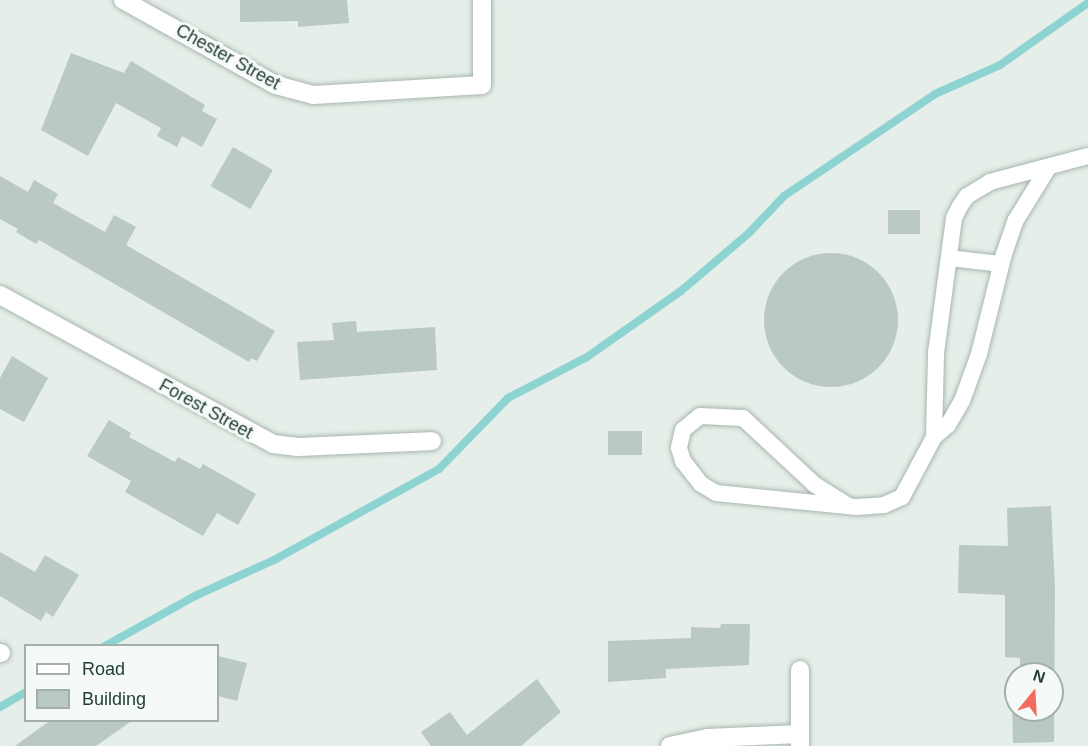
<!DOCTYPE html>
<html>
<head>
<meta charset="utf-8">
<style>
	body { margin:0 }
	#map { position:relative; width:1088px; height:746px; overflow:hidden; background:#e5eee8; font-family:Arial,sans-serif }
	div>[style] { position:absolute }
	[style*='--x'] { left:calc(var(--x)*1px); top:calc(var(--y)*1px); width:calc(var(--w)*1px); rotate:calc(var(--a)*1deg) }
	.stream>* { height:8px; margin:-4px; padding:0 4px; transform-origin:4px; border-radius:4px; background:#8dd3d2 }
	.building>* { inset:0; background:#bac9c1; transform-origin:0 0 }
	.round { border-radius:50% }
	.roads { filter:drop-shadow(0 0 2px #a7b6ae) drop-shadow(0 0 2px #a7b6ae) }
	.lane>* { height:16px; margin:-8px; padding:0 8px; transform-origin:8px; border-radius:8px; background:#fff }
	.street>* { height:18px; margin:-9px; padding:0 9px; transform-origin:9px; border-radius:9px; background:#fff }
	span { translate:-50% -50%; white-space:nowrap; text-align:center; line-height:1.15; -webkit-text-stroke:6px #f6faf7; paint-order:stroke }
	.street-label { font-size:18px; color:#234034 }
	.legend { position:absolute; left:24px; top:644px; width:195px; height:78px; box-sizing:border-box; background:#f6faf7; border:2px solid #a2b0a9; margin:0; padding:8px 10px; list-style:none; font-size:18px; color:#234034 }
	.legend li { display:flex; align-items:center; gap:12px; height:30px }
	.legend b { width:30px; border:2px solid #a2b0a9 }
	.north { position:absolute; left:1004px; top:662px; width:60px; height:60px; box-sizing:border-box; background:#f6faf7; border:2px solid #a2b0a9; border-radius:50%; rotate:18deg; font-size:16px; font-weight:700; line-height:24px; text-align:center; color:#234034 }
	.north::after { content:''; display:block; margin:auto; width:21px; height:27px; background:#f36a5e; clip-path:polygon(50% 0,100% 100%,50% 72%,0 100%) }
</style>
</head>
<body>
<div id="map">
	<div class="stream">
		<i style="--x:105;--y:646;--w:103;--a:-29.1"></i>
		<i style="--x:195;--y:596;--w:87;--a:-24.5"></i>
		<i style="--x:274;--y:560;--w:188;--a:-28.9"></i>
		<i style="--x:439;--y:469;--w:99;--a:-45.8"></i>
		<i style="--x:508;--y:398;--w:89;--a:-27.4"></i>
		<i style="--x:587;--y:357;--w:115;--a:-35.1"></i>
		<i style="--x:681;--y:291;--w:89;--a:-40.5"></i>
		<i style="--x:749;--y:233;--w:51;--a:-46.6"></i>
		<i style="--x:784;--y:196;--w:182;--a:-34"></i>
		<i style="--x:935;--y:94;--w:71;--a:-24"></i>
		<i style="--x:1000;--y:65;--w:108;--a:-35.2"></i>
		<i style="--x:0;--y:707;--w:30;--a:-30"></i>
	</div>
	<div class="building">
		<i style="clip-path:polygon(240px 0,347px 0,349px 23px,298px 27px,298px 21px,240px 22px)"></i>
		<i style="clip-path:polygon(71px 53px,124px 73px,131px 61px,205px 105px,202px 111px,217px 119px,202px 147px,182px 136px,177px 147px,157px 136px,161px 128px,116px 103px,88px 156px,41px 130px)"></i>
		<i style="left:233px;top:147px;width:46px;height:45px;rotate:30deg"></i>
		<i style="clip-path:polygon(0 176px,28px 192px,34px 180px,58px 194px,53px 203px,105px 232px,114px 215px,136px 227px,126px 245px,275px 331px,257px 361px,251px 358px,249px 362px,39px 240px,36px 244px,16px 232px,18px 229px,0 219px)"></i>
		<i style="left:888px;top:210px;width:32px;height:24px"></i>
		<i class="round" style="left:764px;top:253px;width:134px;height:134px"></i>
		<i style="clip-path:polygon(356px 321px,357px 332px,435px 327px,437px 370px,300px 380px,297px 342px,334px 340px,332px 323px)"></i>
		<i style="clip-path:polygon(12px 356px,48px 378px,24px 422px,0 409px,0 378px)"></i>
		<i style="clip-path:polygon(109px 420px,131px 433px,129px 437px,175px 462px,178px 457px,200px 469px,203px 464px,256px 494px,238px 525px,217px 513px,203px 536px,125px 492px,131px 481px,87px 456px)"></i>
		<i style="left:608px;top:431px;width:34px;height:24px"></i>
		<i style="clip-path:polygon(1051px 506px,1055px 586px,1054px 742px,1013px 743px,1012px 699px,1016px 699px,1016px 710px,1052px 710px,1052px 674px,1020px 674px,1020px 658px,1005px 657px,1005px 595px,958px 593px,959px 545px,1008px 546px,1007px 508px)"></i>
		<i style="clip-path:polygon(0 552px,35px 572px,45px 555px,79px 575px,53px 617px,46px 612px,41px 621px,0 596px)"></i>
		<i style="clip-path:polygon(721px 624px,750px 624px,749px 665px,666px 669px,666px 678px,608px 682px,608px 641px,691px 638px,691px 627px,720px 628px)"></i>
		<i style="clip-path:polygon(218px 656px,247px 663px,237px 701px,218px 696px)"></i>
		<i style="clip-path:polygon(537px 679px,561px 712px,521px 746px,431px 746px,421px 732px,450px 712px,467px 735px)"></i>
		<i style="clip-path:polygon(51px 720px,133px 720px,96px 746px,15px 746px)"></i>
	</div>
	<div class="roads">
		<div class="lane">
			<i style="--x:949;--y:258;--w:52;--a:6.6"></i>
			<i style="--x:934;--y:437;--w:18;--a:-41"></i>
			<i style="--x:948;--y:425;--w:28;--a:-60"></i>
			<i style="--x:962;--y:401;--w:50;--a:-70.1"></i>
			<i style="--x:979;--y:354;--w:103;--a:-76"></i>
			<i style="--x:1004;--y:254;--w:36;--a:-71"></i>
			<i style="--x:1016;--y:220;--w:61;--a:-58.4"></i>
			<i style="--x:847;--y:505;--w:39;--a:-148"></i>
			<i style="--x:814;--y:484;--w:97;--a:-137.1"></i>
			<i style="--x:743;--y:418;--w:43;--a:-177.3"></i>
			<i style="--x:700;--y:416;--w:22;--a:141"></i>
			<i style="--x:683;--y:430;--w:18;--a:103"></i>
			<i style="--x:679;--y:448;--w:14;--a:73"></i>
			<i style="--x:683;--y:461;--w:29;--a:52"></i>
			<i style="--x:701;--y:484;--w:17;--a:31"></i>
			<i style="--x:716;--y:493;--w:142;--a:5.7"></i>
			<i style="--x:857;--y:507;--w:27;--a:-4"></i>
			<i style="--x:884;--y:505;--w:20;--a:-24"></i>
			<i style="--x:902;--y:497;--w:68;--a:-61.9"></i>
			<i style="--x:934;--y:437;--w:84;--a:-88.6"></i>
			<i style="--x:936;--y:353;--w:136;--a:-82.4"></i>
			<i style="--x:954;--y:218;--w:13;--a:-63"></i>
			<i style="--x:960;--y:206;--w:12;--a:-55"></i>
			<i style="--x:967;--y:196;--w:27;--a:-31"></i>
			<i style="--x:990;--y:182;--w:101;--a:-14.9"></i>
		</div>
		<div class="street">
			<i style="--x:123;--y:0;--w:175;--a:29.1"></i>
			<i style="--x:276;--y:85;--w:39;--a:15"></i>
			<i style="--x:314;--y:95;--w:168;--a:-3.4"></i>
			<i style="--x:482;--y:85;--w:85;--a:-90"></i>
			<i style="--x:0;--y:295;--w:311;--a:28.6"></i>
			<i style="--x:273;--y:444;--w:23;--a:7"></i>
			<i style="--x:296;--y:447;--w:136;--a:-2.5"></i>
			<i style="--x:0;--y:653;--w:1;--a:0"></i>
			<i style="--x:800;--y:670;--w:76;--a:90"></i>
			<i style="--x:670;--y:746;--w:38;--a:-12"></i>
			<i style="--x:707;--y:738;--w:93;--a:-2.5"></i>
		</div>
	</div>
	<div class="street-label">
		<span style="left:228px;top:57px;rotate:29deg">Chester Street</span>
		<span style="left:206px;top:409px;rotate:29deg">Forest Street</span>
	</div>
	<ul class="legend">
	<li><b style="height:8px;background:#fff"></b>Road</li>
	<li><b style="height:16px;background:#bac9c1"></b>Building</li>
	</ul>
	<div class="north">N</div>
</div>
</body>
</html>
